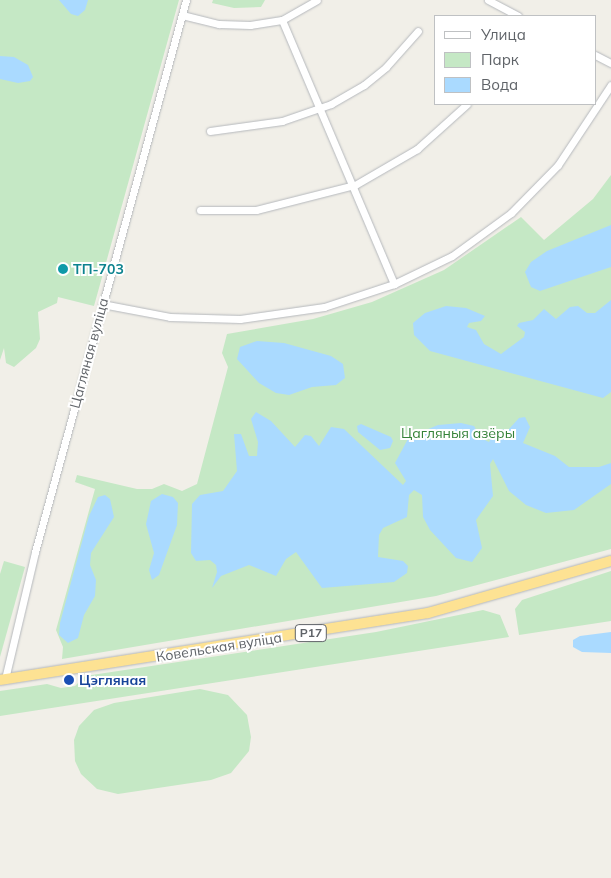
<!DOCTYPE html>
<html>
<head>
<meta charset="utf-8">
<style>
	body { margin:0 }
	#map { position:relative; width:611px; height:878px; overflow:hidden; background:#f1efe8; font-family:Mulish,sans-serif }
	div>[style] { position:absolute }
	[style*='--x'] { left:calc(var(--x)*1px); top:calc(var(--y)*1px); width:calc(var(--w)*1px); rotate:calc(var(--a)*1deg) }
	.green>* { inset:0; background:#c5e8c5 }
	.water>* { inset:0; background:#aadaff }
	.roads { filter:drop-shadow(0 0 1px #b5b8bc) drop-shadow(0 0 1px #b5b8bc) }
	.minor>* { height:7px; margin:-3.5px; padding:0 3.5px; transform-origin:3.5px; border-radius:3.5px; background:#fff }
	.highway>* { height:10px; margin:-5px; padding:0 5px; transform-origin:5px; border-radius:5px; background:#fde293 }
	.dots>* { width:14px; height:14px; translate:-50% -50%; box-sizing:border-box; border:2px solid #fff; border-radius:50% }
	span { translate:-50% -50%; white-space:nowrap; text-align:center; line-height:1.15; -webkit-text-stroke:4px #fff; paint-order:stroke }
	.shield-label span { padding:1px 4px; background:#fff; border:1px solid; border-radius:4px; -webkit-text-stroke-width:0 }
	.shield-label { font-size:12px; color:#5f6368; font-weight:700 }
	.culture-label { font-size:14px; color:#0d838f; font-weight:700 }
	.left { translate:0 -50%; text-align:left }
	.street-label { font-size:14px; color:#5f6368 }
	.park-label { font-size:14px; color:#348238 }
	.transit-label { font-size:14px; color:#164399; font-weight:700 }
	.legend { position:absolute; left:434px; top:15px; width:162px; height:90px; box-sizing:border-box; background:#fff; border:1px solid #bfc1c3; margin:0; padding:6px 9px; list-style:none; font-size:15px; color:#5f6368 }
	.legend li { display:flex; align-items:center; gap:10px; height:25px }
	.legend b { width:25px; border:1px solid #bfc1c3 }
</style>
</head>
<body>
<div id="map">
	<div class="green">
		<i style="clip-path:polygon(0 0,179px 0,94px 306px,58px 297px,57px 303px,38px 312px,40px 339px,36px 348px,14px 367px,6px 363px,4px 348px,0 360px)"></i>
		<i style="clip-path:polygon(213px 0,265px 0,261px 7px,234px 8px,212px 3px)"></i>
		<i style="clip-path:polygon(611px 175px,611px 549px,436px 596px,62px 659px,63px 647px,56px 630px,95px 489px,75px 482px,77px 475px,137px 489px,152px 489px,164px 484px,182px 491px,197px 484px,228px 367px,222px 353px,227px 334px,313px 319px,372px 302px,444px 270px,521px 217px,544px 240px,593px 199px)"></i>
		<i style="clip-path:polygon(4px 561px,25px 567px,0 657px,0 574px)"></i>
		<i style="clip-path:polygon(611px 571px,611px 621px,519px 635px,515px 609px,522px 600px)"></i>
		<i style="clip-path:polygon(483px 610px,500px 615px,509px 637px,0 716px,0 691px,47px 684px,61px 688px,75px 686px,85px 676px,376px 632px)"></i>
		<i style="clip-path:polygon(200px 689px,228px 695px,247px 715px,251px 737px,249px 751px,231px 773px,211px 780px,118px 794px,97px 789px,81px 774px,75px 761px,74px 740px,79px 726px,94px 710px,114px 703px)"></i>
	</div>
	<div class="water">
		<i style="clip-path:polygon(59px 0,88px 0,85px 10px,78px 16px,71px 14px)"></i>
		<i style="clip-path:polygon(0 56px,14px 57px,28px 65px,33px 77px,30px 81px,18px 83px,0 79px)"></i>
		<i style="clip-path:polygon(611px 225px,611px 267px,540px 291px,531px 287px,525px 272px,531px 262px,547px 251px)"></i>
		<i style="clip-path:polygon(611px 300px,611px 392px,603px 398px,430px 351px,414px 335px,413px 323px,425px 313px,446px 306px,466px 308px,485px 316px,481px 321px,469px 323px,467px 327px,476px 330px,484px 344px,501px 354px,524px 337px,525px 332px,517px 326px,519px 323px,533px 320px,544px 309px,556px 319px,570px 307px,578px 306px,587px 313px,595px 313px)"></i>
		<i style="clip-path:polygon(257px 341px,284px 343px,331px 356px,343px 364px,345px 378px,336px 385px,312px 387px,289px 395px,276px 393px,259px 383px,237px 359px,240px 347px)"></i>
		<i style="clip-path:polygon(256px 412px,271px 421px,295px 447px,305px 435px,311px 436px,319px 446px,331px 427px,344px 429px,403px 485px,406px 481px,395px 463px,409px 437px,438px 425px,461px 423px,474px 426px,481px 438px,489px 442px,496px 430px,509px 429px,519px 418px,525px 417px,530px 427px,523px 443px,555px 456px,569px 467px,599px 467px,611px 463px,611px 484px,574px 510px,546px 513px,526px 505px,509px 491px,493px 459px,490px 464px,493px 496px,476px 520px,482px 548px,472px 562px,456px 558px,430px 530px,423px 517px,422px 495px,414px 490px,409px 495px,407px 517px,383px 528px,379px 535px,378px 557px,403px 561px,408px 566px,407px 573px,394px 582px,322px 588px,296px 552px,286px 559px,276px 576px,249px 565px,221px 576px,212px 588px,217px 572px,216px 565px,210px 560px,196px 561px,191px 553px,192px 504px,200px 495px,223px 491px,237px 471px,234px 434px,241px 434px,249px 456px,257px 456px,258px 442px,251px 419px)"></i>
		<i style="clip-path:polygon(361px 424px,391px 437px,393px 441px,390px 448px,380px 450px,358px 432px,357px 426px)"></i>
		<i style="clip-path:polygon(162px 494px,173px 497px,178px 503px,177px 525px,159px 575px,152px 580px,149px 570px,154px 553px,146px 524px,151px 501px)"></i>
		<i style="clip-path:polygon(105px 495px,110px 499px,114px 517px,91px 553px,90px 565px,96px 580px,95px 596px,84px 615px,78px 638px,68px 643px,59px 635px,60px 623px,89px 516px,98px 497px)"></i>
		<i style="clip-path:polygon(611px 632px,611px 653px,582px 652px,573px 647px,573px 640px,580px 636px)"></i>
	</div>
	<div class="roads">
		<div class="minor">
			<i style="--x:488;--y:0;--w:34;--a:28"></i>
			<i style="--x:182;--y:15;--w:38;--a:14"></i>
			<i style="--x:219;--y:24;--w:31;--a:2"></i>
			<i style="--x:250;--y:25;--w:32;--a:-9"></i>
			<i style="--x:282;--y:20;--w:40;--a:-29.7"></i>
			<i style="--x:282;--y:20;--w:287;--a:67"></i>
			<i style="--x:595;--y:55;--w:18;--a:27"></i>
			<i style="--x:210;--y:131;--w:73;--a:-7.9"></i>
			<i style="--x:282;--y:121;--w:52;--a:-19.1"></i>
			<i style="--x:331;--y:104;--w:38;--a:-30"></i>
			<i style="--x:364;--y:85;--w:28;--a:-39"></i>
			<i style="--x:386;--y:67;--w:48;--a:-48.4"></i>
			<i style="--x:200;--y:210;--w:56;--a:0"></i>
			<i style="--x:256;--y:210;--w:102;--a:-14.2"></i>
			<i style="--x:355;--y:185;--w:72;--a:-30.1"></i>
			<i style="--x:417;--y:149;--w:67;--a:-42"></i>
			<i style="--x:102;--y:304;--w:69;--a:10.8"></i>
			<i style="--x:170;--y:317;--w:70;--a:1.6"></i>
			<i style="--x:240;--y:319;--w:85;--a:-8.1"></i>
			<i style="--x:324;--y:307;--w:74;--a:-18.2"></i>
			<i style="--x:394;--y:284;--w:64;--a:-25.8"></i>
			<i style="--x:452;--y:256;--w:73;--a:-36.1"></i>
			<i style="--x:511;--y:213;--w:67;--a:-45.6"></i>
			<i style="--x:558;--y:165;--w:96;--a:-56.5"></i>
			<i style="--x:5;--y:679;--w:130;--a:-76.7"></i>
			<i style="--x:35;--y:552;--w:572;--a:-74.7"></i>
		</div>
		<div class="highway">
			<i style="--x:0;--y:680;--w:433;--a:-8.9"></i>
			<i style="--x:428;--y:613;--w:190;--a:-15.9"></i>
		</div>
	</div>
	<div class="dots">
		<i style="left:63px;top:269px;background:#0f9aa8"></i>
		<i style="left:69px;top:680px;background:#1a4fb4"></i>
	</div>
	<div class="shield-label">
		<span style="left:311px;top:633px">Р17</span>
	</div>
	<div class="culture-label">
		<span class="left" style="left:73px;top:269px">ТП-703</span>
	</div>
	<div class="street-label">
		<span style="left:89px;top:353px;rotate:-75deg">Цагляная вуліца</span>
		<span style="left:219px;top:647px;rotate:-9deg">Ковельская вуліца</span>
	</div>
	<div class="park-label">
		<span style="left:458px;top:433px">Цагляныя азёры</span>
	</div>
	<div class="transit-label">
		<span class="left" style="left:79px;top:680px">Цэгляная</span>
	</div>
	<ul class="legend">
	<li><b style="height:6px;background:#fff"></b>Улица</li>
	<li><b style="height:14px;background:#c5e8c5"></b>Парк</li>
	<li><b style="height:14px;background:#aadaff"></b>Вода</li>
	</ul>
</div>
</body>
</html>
